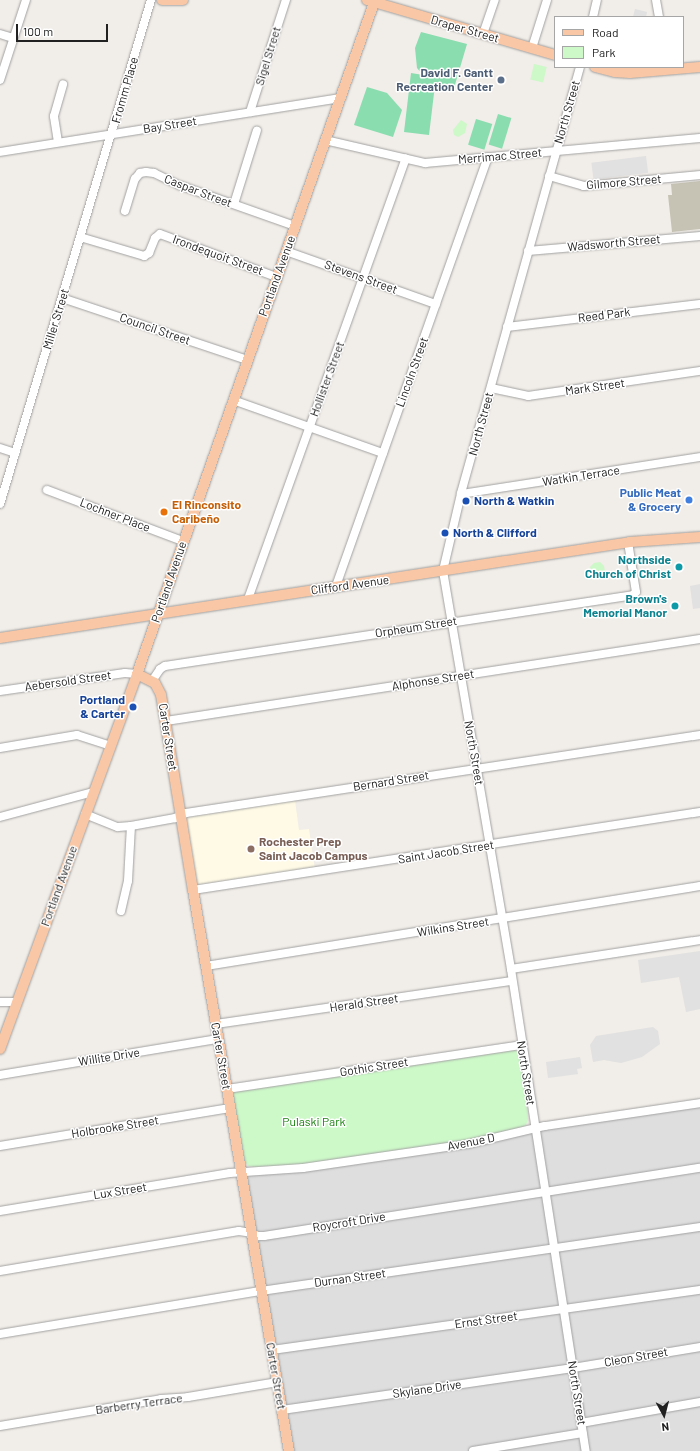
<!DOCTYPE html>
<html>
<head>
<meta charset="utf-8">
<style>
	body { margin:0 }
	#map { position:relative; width:700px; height:1451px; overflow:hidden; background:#f1ede8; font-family:Barlow,sans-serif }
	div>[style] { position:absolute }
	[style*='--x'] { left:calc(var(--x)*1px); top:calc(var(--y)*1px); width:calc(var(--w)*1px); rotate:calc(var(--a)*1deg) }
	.residential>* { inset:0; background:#dfdedf }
	.education>* { inset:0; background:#fefae5 }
	.construction>* { inset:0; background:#c6c3b4 }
	.park>* { inset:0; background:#cdf8c8; transform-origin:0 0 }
	.pitch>* { inset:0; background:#89ddaf; transform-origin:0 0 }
	.parking>* { inset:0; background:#e1e1e1; transform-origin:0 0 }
	.roads { filter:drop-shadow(0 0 1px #a2a2a2) drop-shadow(0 0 1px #a2a2a2) }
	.minor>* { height:8px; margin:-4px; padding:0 4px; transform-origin:4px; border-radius:4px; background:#fff }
	.major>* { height:10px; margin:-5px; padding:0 5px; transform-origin:5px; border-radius:5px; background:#f9c7a5 }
	.dots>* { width:11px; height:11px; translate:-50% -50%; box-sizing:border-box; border:2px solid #fff; border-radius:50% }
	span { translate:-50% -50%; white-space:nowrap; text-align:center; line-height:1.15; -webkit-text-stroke:3px #fff; paint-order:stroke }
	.street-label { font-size:12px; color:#212121 }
	.service-label { font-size:12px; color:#4e5e75; font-weight:700 }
	.right { translate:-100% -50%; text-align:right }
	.shop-label { font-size:12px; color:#366cbe; font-weight:700 }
	.transit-label { font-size:12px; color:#164399; font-weight:700 }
	.left { translate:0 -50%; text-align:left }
	.food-label { font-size:12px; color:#c56008; font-weight:700 }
	.culture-label { font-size:12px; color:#0d838f; font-weight:700 }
	.education-label { font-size:12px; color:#785e54; font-weight:700 }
	.park-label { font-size:12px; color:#19800f }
	.legend { position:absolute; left:554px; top:16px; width:130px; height:52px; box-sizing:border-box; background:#fff; border:1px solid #a6a6a6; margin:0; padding:5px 7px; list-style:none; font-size:12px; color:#212121 }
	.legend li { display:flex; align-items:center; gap:8px; height:20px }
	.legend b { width:20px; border:1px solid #a6a6a6 }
	.north { position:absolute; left:644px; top:1395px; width:40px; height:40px; -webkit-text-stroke:3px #fff; paint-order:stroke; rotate:173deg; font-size:11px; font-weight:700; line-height:16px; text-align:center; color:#212121 }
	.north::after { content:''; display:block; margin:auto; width:14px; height:18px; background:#212121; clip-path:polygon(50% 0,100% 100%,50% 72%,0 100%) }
	.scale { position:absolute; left:16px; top:24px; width:92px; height:18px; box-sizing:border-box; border:2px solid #212121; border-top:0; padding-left:5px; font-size:12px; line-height:14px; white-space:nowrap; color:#212121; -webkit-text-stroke:3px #fff; paint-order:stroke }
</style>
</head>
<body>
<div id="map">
	<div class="residential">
		<i style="clip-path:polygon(700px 1103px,700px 1451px,289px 1451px,241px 1172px)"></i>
	</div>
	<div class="education">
		<i style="clip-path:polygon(295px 800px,299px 830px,309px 829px,315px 869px,197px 885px,186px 817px)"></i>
	</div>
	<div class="construction">
		<i style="clip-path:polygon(700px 181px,700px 229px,672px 232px,668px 195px,672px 195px,671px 184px)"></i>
	</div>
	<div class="park">
		<i style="left:534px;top:64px;width:13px;height:16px;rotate:13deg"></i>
		<i style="clip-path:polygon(461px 120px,467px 124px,465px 133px,458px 137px,454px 135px,453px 130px)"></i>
		<i style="clip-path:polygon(600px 562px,604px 566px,605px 572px,593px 574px,590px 567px,594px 563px)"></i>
		<i style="clip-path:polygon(515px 1050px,518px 1052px,520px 1056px,528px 1119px,526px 1125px,518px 1129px,466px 1140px,309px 1165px,256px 1167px,248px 1166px,245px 1162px,233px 1099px,234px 1092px)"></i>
	</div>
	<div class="pitch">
		<i style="clip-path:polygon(421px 32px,467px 44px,454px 88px,435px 85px,429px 135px,404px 132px,411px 73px,423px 75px,417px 68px,415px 48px)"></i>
		<i style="clip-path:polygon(367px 87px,387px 93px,402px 110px,393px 137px,354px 125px)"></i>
		<i style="left:498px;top:114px;width:14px;height:32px;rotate:17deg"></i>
		<i style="left:476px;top:119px;width:17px;height:27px;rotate:17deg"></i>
	</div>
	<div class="parking">
		<i style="clip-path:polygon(635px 9px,647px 12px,646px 17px,633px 17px)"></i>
		<i style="left:646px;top:156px;width:17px;height:55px;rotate:83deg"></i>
		<i style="clip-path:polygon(700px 584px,700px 608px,693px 609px,690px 586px)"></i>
		<i style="clip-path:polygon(700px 951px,700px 1009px,686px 1012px,679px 977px,641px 983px,638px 960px)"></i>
		<i style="clip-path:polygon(653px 1027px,658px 1031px,660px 1044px,642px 1057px,621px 1063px,604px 1060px,593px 1062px,590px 1045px,596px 1036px)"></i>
		<i style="clip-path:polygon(580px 1057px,582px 1068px,577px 1069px,578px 1074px,548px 1078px,546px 1062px)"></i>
	</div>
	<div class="roads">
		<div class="minor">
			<i style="--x:656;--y:0;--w:17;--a:80"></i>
			<i style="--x:593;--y:17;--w:17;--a:-77"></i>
			<i style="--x:0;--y:34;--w:14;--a:17"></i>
			<i style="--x:483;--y:34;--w:36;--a:-71"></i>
			<i style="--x:532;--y:48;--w:50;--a:-72.6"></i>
			<i style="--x:580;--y:67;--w:443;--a:105.6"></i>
			<i style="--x:461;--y:494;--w:79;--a:103.2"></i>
			<i style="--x:443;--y:571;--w:404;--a:80.3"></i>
			<i style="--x:511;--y:969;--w:488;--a:81.2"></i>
			<i style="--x:0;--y:80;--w:84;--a:-72"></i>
			<i style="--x:250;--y:112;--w:118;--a:-72.2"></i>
			<i style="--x:325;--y:140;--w:103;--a:13"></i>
			<i style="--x:425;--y:163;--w:276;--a:-5.2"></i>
			<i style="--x:58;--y:142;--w:26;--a:-99"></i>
			<i style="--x:54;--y:116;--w:33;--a:-74"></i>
			<i style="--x:0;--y:152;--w:344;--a:-9"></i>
			<i style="--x:549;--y:176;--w:36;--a:16"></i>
			<i style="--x:584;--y:186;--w:117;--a:-5.4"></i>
			<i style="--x:234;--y:204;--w:77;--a:-72.7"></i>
			<i style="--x:125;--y:211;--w:34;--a:-73"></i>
			<i style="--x:135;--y:179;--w:8;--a:-50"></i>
			<i style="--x:140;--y:173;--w:6;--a:-9"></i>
			<i style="--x:146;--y:172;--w:8;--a:7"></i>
			<i style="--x:154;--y:173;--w:28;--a:26"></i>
			<i style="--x:179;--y:185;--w:123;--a:19.5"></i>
			<i style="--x:80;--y:237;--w:67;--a:16.5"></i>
			<i style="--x:144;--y:256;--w:6;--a:-31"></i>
			<i style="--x:149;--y:253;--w:16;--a:-68"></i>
			<i style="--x:155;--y:238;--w:6;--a:-39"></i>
			<i style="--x:160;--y:234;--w:124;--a:20.3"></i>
			<i style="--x:286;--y:251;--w:159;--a:19.5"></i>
			<i style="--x:528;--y:251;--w:173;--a:-5"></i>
			<i style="--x:62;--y:298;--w:195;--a:18.5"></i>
			<i style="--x:507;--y:327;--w:194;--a:-6.8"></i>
			<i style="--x:491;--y:388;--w:38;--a:12"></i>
			<i style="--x:528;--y:396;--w:174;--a:-8.3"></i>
			<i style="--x:233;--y:400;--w:159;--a:19.5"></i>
			<i style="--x:0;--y:448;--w:16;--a:18"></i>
			<i style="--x:47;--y:490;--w:145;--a:20.6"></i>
			<i style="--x:461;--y:494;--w:242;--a:-8.8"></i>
			<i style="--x:0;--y:504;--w:526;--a:-73.32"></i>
			<i style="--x:336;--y:586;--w:455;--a:-70.5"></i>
			<i style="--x:248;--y:599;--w:468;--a:-70.3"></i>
			<i style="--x:152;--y:681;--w:14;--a:-56"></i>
			<i style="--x:160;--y:669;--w:6;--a:-31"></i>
			<i style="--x:165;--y:666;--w:473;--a:-8.6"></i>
			<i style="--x:633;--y:595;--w:4;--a:-45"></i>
			<i style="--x:636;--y:592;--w:51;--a:-99.1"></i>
			<i style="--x:0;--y:691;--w:126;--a:-8.2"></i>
			<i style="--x:125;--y:673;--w:12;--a:5"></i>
			<i style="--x:166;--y:721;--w:540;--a:-8.73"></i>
			<i style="--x:0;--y:748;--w:78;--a:-9.6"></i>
			<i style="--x:77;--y:735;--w:35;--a:18"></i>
			<i style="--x:85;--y:814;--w:35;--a:22"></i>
			<i style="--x:118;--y:827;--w:13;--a:-4"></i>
			<i style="--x:131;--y:826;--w:45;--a:-10.3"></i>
			<i style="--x:175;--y:818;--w:12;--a:-24"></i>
			<i style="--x:186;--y:813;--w:520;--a:-8.63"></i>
			<i style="--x:0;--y:817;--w:96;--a:-15"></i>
			<i style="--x:193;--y:890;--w:513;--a:-8.75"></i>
			<i style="--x:121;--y:911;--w:31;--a:-77"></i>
			<i style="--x:128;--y:881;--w:55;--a:-86.9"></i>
			<i style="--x:206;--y:966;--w:500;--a:-9.2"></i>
			<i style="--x:511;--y:969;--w:191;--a:-8.7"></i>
			<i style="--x:0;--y:1002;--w:17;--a:0"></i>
			<i style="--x:216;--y:1024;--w:299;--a:-8.3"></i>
			<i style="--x:0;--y:1075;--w:221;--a:-9.4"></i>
			<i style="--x:227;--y:1089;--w:297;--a:-8.5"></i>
			<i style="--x:0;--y:1146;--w:233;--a:-9.4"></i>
			<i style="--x:0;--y:1211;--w:233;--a:-9.4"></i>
			<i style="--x:230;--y:1173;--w:73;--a:-3.9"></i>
			<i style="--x:303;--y:1168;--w:167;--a:-8.3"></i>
			<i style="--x:468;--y:1144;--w:79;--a:-13.2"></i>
			<i style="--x:545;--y:1126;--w:157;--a:-8.4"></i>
			<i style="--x:0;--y:1271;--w:242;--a:-9.5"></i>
			<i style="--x:239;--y:1231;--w:12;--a:9"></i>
			<i style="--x:251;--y:1233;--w:8;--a:23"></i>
			<i style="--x:258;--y:1236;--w:6;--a:0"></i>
			<i style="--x:264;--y:1236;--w:441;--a:-8.9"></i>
			<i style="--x:0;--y:1334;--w:265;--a:-9.4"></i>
			<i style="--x:261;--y:1291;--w:444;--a:-8.3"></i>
			<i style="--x:272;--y:1350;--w:432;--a:-8"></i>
			<i style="--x:282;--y:1410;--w:294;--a:-8.2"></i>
			<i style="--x:573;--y:1368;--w:129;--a:-9.4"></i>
			<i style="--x:581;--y:1423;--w:121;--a:-10"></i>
			<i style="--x:0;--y:1426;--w:163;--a:-9.5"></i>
			<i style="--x:161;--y:1399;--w:27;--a:-4"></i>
			<i style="--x:188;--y:1397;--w:91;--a:-9.5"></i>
			<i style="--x:473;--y:1451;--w:111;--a:-9.3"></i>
		</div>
		<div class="major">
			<i style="--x:162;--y:0;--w:21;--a:0"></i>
			<i style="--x:367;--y:0;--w:196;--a:16.3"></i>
			<i style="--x:595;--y:67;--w:21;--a:14"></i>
			<i style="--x:615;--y:72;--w:15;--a:4"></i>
			<i style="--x:630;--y:73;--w:70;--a:-4.9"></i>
			<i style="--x:0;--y:638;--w:637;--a:-8.66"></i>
			<i style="--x:630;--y:542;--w:70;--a:-4.1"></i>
			<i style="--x:137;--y:674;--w:20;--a:27"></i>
			<i style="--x:155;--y:683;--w:13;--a:63"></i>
			<i style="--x:161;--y:695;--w:198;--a:80.7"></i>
			<i style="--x:193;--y:890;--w:569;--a:80.29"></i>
			<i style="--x:0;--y:1049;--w:399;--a:-69.9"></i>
			<i style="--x:137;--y:674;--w:715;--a:-70.55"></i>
		</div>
	</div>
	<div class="dots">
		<i style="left:501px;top:80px;background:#5c6f8a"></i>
		<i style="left:689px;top:500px;background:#3f7fe0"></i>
		<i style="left:466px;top:501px;background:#1a4fb4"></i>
		<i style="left:164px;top:512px;background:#e8710a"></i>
		<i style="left:445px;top:533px;background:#1a4fb4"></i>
		<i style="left:679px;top:567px;background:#0f9aa8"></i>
		<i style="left:675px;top:606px;background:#0f9aa8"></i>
		<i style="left:133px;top:707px;background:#1a4fb4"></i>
		<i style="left:251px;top:849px;background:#8d6e63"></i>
	</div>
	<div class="street-label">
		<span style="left:465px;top:29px;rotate:16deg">Draper Street</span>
		<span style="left:268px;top:56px;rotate:-73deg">Sigel Street</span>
		<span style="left:125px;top:90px;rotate:-74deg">Fromm Place</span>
		<span style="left:567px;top:112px;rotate:-74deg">North Street</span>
		<span style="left:170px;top:125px;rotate:-9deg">Bay Street</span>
		<span style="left:500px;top:156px;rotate:-5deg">Merrimac Street</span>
		<span style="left:624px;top:182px;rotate:-5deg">Gilmore Street</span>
		<span style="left:198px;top:191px;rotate:21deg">Caspar Street</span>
		<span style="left:614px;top:243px;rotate:-5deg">Wadsworth Street</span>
		<span style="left:218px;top:255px;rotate:20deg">Irondequoit Street</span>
		<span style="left:277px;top:276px;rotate:-70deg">Portland Avenue</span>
		<span style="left:361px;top:277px;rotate:20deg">Stevens Street</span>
		<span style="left:604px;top:315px;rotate:-7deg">Reed Park</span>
		<span style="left:56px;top:319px;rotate:-73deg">Miller Street</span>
		<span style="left:155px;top:329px;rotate:19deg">Council Street</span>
		<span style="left:412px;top:372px;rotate:-70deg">Lincoln Street</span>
		<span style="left:327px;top:379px;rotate:-70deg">Hollister Street</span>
		<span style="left:595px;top:387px;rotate:-8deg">Mark Street</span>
		<span style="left:481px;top:424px;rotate:-75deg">North Street</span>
		<span style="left:581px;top:476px;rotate:-9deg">Watkin Terrace</span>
		<span style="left:115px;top:515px;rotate:21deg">Lochner Place</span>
		<span style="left:169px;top:582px;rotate:-71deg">Portland Avenue</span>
		<span style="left:350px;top:585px;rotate:-8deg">Clifford Avenue</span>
		<span style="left:416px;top:627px;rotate:-9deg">Orpheum Street</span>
		<span style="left:433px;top:680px;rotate:-9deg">Alphonse Street</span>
		<span style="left:68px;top:681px;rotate:-8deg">Aebersold Street</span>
		<span style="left:168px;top:737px;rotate:81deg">Carter Street</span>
		<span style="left:474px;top:753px;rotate:80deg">North Street</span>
		<span style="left:391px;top:781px;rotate:-9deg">Bernard Street</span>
		<span style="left:446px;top:852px;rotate:-9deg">Saint Jacob Street</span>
		<span style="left:59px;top:886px;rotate:-70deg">Portland Avenue</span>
		<span style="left:453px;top:927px;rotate:-9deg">Wilkins Street</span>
		<span style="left:364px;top:1003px;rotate:-8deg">Herald Street</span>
		<span style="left:221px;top:1056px;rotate:80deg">Carter Street</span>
		<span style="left:109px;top:1057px;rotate:-9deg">Willite Drive</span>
		<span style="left:374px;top:1067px;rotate:-9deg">Gothic Street</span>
		<span style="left:526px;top:1073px;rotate:81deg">North Street</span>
		<span style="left:115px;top:1127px;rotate:-9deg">Holbrooke Street</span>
		<span style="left:471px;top:1142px;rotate:-11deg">Avenue D</span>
		<span style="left:120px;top:1191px;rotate:-9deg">Lux Street</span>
		<span style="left:349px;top:1222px;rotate:-9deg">Roycroft Drive</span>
		<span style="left:350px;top:1278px;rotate:-8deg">Durnan Street</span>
		<span style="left:486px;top:1320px;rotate:-8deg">Ernst Street</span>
		<span style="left:636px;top:1357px;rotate:-10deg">Cleon Street</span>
		<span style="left:276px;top:1376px;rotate:80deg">Carter Street</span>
		<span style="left:427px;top:1389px;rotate:-8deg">Skylane Drive</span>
		<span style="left:577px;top:1393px;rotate:81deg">North Street</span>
		<span style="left:139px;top:1404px;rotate:-8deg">Barberry Terrace</span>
	</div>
	<div class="service-label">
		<span class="right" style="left:493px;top:80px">David F. Gantt<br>Recreation Center</span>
	</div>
	<div class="shop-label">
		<span class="right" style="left:681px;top:500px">Public Meat<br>&amp; Grocery</span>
	</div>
	<div class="transit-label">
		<span class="left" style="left:474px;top:501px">North &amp; Watkin</span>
		<span class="left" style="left:453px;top:533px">North &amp; Clifford</span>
		<span class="right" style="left:125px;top:707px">Portland<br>&amp; Carter</span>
	</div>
	<div class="food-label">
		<span class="left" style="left:172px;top:512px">El Rinconsito<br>Caribeño</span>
	</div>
	<div class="culture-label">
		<span class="right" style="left:671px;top:567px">Northside<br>Church of Christ</span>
		<span class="right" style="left:667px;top:606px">Brown's<br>Memorial Manor</span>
	</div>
	<div class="education-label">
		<span class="left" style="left:259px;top:849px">Rochester Prep<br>Saint Jacob Campus</span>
	</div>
	<div class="park-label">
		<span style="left:314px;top:1122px">Pulaski Park</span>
	</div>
	<ul class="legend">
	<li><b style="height:5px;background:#f9c7a5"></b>Road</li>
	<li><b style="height:11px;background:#cdf8c8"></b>Park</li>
	</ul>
	<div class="north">N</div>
	<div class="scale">100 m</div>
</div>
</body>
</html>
